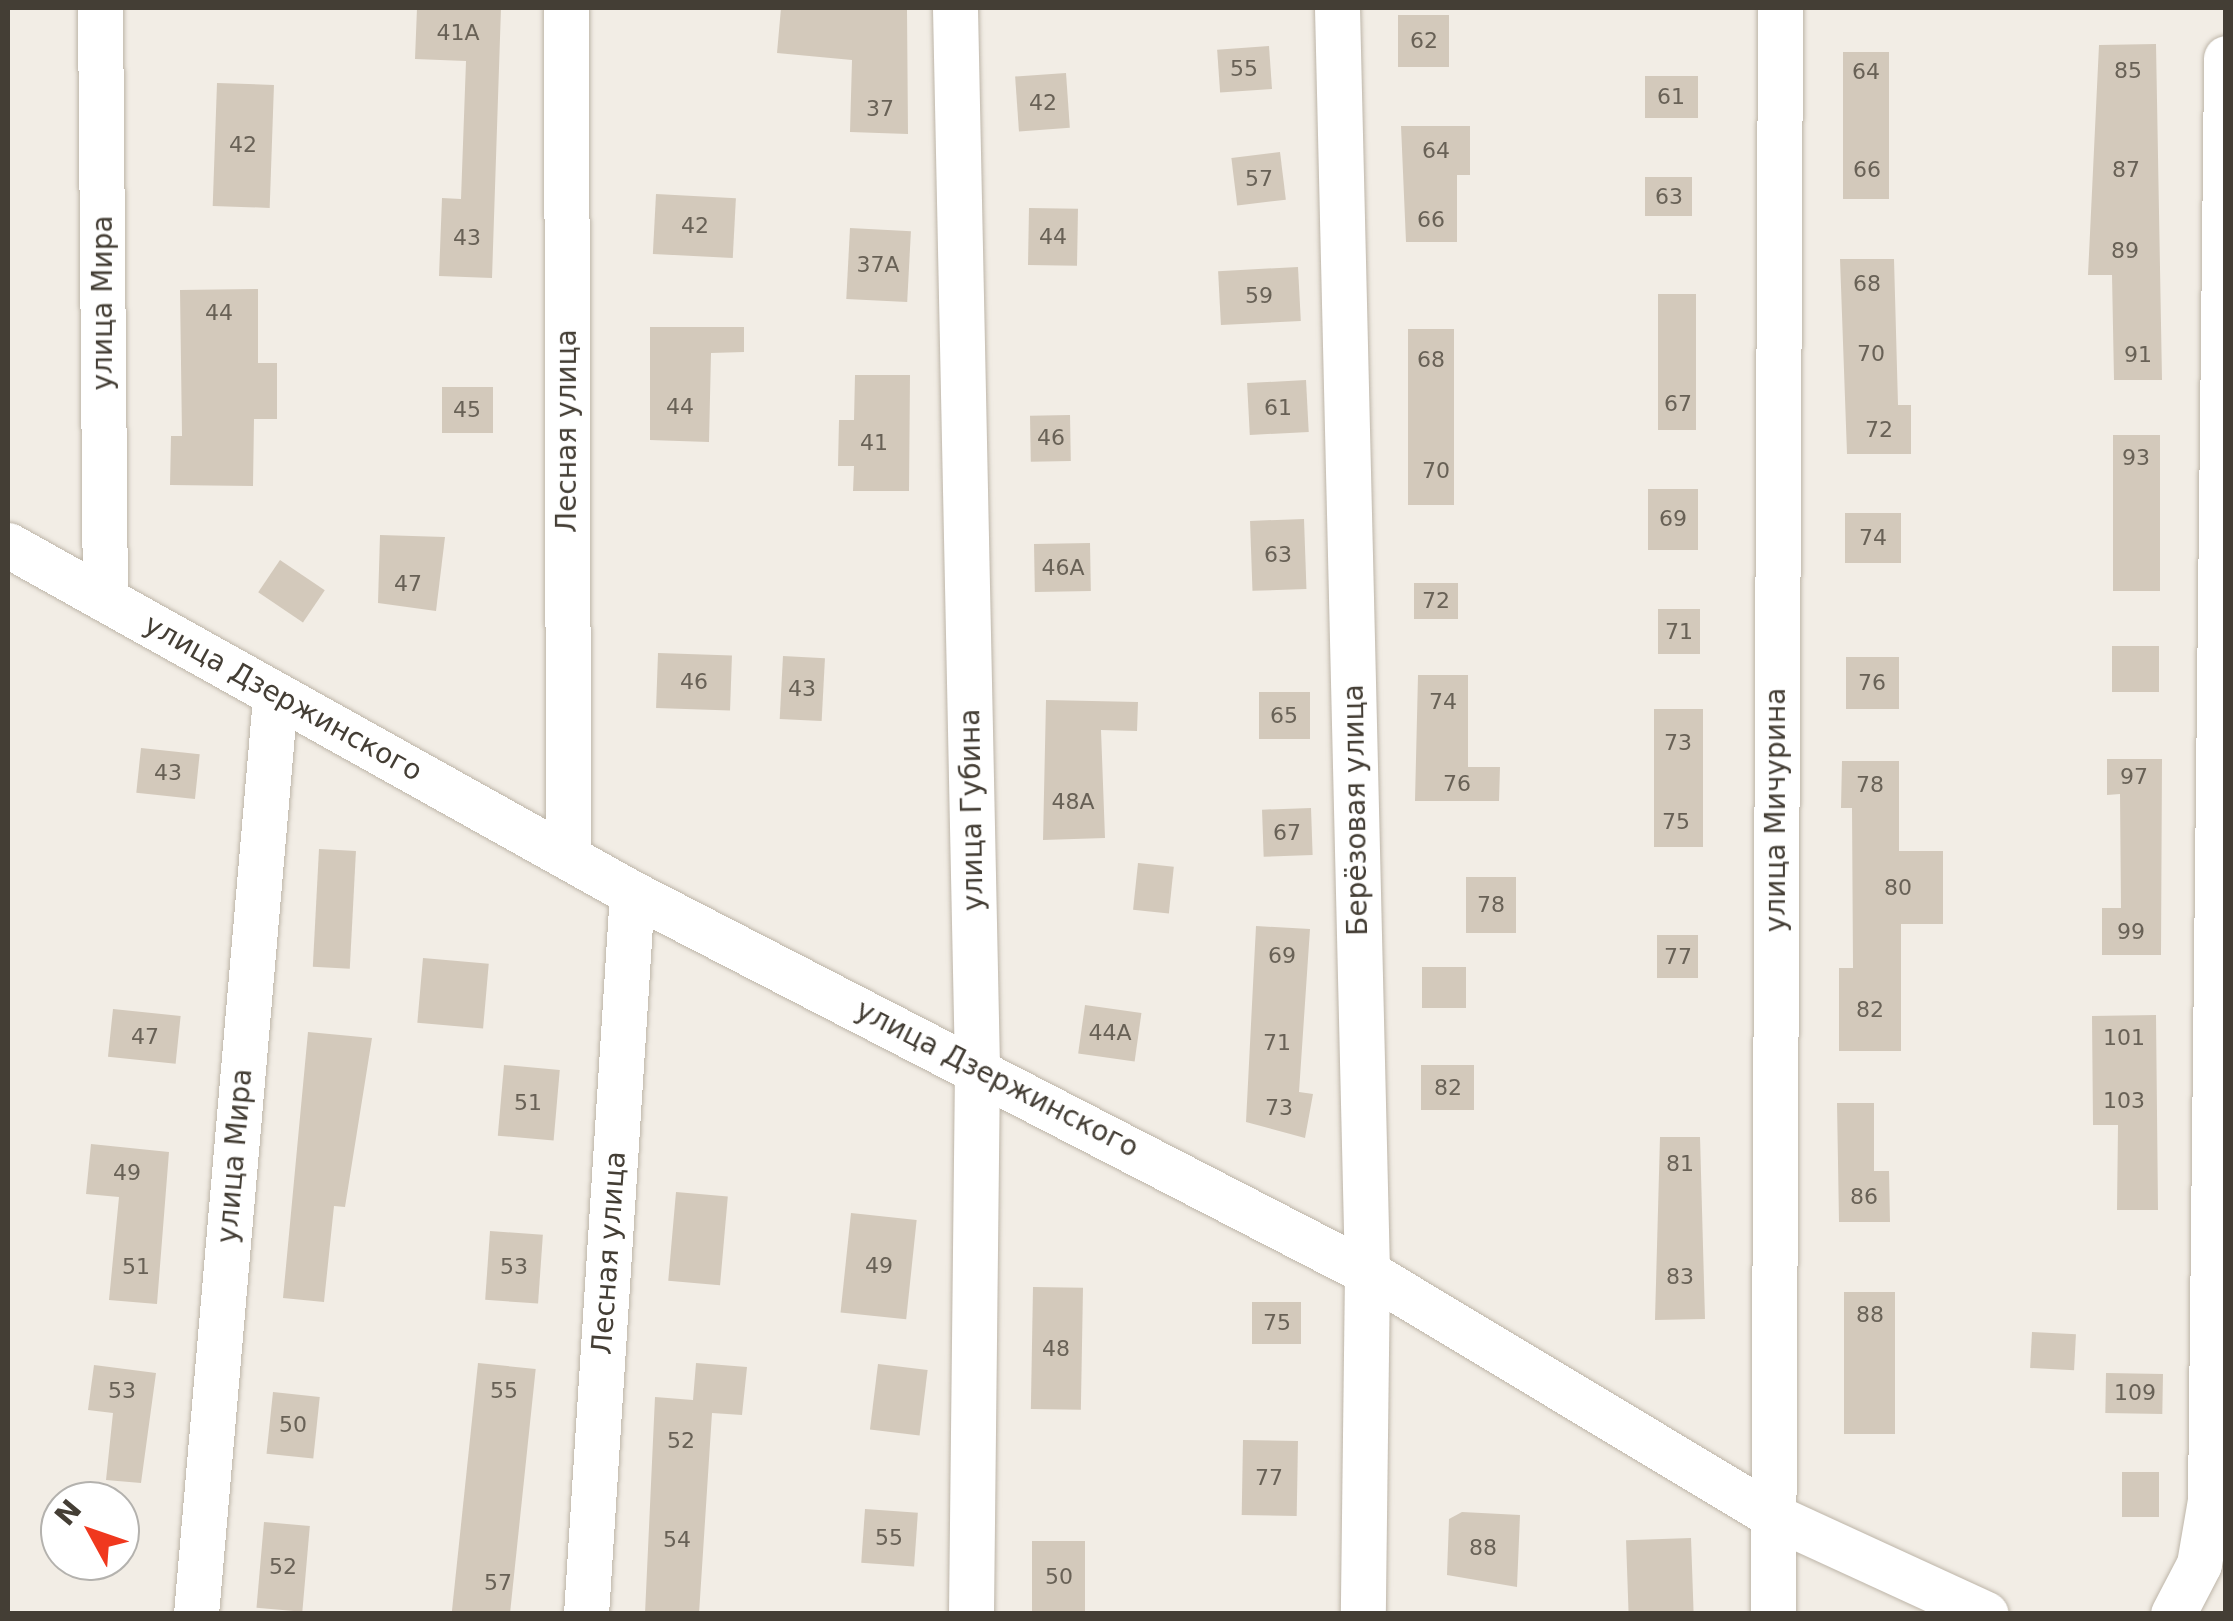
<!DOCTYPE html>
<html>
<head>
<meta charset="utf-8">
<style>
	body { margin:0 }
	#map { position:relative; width:2233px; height:1621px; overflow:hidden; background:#f2ede5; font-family:"DejaVu Sans",sans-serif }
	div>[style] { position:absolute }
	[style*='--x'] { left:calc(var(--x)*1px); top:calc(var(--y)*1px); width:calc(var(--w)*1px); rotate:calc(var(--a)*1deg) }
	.building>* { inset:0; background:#d3c9bb; transform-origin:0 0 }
	.roads { filter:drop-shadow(0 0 2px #bdb5a8) drop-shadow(0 0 2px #bdb5a8) }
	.minor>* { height:45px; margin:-22.5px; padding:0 22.5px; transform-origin:22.5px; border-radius:22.5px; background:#fff }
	span { translate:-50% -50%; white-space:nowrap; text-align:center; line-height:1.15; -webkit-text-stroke:8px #fff; paint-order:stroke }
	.number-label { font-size:22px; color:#686156 }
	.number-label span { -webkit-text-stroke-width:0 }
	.street-label { font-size:28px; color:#443e35 }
	.frame { position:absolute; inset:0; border:10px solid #443e35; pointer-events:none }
	.north { position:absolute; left:40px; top:1481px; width:100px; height:100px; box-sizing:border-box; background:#fff; border:2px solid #b4b2ae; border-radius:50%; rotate:310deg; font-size:28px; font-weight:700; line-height:40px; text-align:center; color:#443e35 }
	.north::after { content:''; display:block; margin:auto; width:35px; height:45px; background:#f0381e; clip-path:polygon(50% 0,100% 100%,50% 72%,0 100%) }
</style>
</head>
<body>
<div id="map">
	<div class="building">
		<i style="clip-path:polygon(417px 8px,501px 8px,492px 278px,439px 276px,442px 198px,461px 199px,466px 61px,415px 59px)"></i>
		<i style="clip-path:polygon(781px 8px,907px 10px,908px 134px,850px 132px,852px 60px,777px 53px)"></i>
		<i style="left:1398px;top:15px;width:51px;height:52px"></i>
		<i style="clip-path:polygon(2156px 44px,2162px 380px,2114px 380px,2112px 275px,2088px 275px,2099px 45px)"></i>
		<i style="left:1269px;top:46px;width:43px;height:52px;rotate:86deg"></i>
		<i style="left:1843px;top:52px;width:46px;height:147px"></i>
		<i style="left:1066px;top:73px;width:55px;height:51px;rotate:86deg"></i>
		<i style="left:1645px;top:76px;width:53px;height:42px"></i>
		<i style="left:217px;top:83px;width:57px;height:123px;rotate:2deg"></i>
		<i style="clip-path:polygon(1401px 126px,1470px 126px,1470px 175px,1457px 175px,1457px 242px,1406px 242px)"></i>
		<i style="left:1280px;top:152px;width:48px;height:49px;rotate:83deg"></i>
		<i style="left:1645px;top:177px;width:47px;height:39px"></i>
		<i style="left:656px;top:194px;width:80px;height:60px;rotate:3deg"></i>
		<i style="left:1029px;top:208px;width:49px;height:57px;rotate:1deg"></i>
		<i style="left:850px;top:228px;width:61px;height:71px;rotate:3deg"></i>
		<i style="clip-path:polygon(1840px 259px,1894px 259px,1898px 405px,1911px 405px,1911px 454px,1847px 454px)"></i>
		<i style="left:1298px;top:267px;width:54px;height:80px;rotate:87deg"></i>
		<i style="clip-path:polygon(258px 289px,258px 363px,277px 363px,277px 419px,254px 419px,253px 486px,170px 485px,171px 436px,182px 436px,180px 290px)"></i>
		<i style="left:1658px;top:294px;width:38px;height:136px"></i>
		<i style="clip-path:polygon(650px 327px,744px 327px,744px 352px,711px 353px,709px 442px,650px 440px)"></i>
		<i style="left:1408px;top:329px;width:46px;height:176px"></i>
		<i style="clip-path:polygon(855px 375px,910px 375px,909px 491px,853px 491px,854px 466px,838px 466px,839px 420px,854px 420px)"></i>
		<i style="left:1306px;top:380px;width:52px;height:59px;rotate:87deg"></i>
		<i style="left:442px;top:387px;width:51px;height:46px"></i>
		<i style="left:1070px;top:415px;width:46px;height:40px;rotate:89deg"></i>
		<i style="left:2160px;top:435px;width:156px;height:47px;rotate:90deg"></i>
		<i style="left:1648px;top:489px;width:50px;height:61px"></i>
		<i style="left:1845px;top:513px;width:56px;height:50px"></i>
		<i style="left:1304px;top:519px;width:70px;height:54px;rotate:88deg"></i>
		<i style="clip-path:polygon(380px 535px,445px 537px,436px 611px,378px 603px)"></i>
		<i style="left:1090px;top:543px;width:48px;height:56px;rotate:89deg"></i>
		<i style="left:280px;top:560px;width:54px;height:39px;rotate:34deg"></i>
		<i style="left:1414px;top:583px;width:44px;height:36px"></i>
		<i style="left:1658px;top:609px;width:42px;height:45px"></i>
		<i style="left:2159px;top:646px;width:46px;height:47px;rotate:90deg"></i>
		<i style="left:658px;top:653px;width:74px;height:55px;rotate:2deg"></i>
		<i style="left:783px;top:656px;width:42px;height:63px;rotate:3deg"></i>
		<i style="left:1846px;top:657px;width:53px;height:52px"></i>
		<i style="clip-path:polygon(1418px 675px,1468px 675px,1468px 767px,1500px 767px,1499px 801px,1415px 801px)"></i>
		<i style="left:1310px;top:692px;width:47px;height:51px;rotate:90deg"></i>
		<i style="clip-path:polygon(1046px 700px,1138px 702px,1137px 731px,1101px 730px,1105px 838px,1043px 840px)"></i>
		<i style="left:1654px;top:709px;width:49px;height:138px"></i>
		<i style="left:141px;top:748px;width:59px;height:45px;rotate:6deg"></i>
		<i style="clip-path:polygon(2107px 759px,2162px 759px,2161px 955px,2102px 955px,2102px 908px,2121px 908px,2120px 794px,2107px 795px)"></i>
		<i style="clip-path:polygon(1842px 761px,1899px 761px,1899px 851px,1943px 851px,1943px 924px,1901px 924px,1901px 1051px,1839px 1051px,1839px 968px,1853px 968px,1852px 808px,1841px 808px)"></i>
		<i style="left:1311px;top:808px;width:47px;height:49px;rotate:88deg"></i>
		<i style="left:319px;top:849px;width:37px;height:118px;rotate:3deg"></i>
		<i style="left:1138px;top:863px;width:36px;height:47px;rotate:6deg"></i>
		<i style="left:1466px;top:877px;width:50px;height:56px"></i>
		<i style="clip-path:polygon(1256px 926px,1310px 929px,1299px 1092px,1313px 1094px,1305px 1138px,1246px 1122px)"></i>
		<i style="left:1657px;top:935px;width:41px;height:43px"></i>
		<i style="left:423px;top:958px;width:66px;height:65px;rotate:5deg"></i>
		<i style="left:1422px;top:967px;width:44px;height:41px"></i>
		<i style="left:1085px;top:1005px;width:57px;height:49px;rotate:8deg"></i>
		<i style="left:113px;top:1009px;width:68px;height:48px;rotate:6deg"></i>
		<i style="clip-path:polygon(2156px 1015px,2158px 1210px,2117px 1210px,2118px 1125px,2093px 1125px,2092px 1016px)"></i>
		<i style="clip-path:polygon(308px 1032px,372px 1038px,345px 1207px,334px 1206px,324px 1302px,283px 1298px)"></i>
		<i style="left:504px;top:1065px;width:56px;height:71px;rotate:5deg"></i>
		<i style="left:1421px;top:1065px;width:53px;height:45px"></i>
		<i style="clip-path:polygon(1837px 1103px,1874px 1103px,1874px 1171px,1889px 1171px,1890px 1222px,1839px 1222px)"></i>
		<i style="clip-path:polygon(1660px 1137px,1700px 1137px,1705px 1319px,1655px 1320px)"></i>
		<i style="clip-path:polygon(91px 1144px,169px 1152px,157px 1304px,109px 1300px,119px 1197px,86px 1194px)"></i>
		<i style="left:676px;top:1192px;width:52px;height:89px;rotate:5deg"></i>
		<i style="left:851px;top:1213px;width:66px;height:100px;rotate:6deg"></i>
		<i style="left:490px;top:1231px;width:53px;height:69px;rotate:4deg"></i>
		<i style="left:1033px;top:1287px;width:50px;height:122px;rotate:1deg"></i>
		<i style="left:1844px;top:1292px;width:51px;height:142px"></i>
		<i style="left:1301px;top:1302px;width:42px;height:49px;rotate:90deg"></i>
		<i style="left:2032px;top:1332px;width:44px;height:36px;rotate:3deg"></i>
		<i style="left:478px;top:1363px;width:58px;height:251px;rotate:6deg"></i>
		<i style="clip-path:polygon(696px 1363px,747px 1367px,742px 1415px,712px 1413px,699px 1614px,645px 1614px,655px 1397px,693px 1400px)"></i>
		<i style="left:878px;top:1364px;width:50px;height:66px;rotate:7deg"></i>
		<i style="clip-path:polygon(94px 1365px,156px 1373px,141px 1483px,106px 1480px,113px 1413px,88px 1410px)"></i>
		<i style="left:2106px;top:1373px;width:57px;height:40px;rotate:1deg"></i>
		<i style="left:273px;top:1392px;width:47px;height:62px;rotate:6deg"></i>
		<i style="left:1243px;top:1440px;width:55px;height:75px;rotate:1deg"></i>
		<i style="left:2122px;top:1472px;width:37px;height:45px"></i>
		<i style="left:865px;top:1509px;width:53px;height:54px;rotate:4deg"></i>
		<i style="clip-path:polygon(1462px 1512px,1520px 1515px,1517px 1587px,1447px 1575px,1449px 1519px)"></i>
		<i style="left:264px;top:1522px;width:46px;height:86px;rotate:5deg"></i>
		<i style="left:1691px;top:1538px;width:76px;height:65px;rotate:88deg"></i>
		<i style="left:1032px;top:1541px;width:53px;height:73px"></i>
	</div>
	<div class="roads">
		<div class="minor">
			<i style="--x:100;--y:8;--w:591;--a:89.52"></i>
			<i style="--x:566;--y:8;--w:846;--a:89.86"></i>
			<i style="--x:955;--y:8;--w:1060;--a:88.81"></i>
			<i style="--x:977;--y:1068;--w:546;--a:90.63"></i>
			<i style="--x:1337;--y:8;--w:1264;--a:88.64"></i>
			<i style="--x:1367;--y:1272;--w:342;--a:90.7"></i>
			<i style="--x:8;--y:545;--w:714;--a:29.15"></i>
			<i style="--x:632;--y:893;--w:827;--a:27.28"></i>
			<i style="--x:1367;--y:1272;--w:474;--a:31"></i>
			<i style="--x:1773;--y:1516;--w:234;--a:24.7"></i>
			<i style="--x:196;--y:1614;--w:919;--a:-85.07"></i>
			<i style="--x:586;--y:1614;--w:722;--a:-86.35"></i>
			<i style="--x:1773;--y:1614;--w:1606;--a:-89.75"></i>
			<i style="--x:2173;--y:1614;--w:56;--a:-62.5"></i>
			<i style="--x:2199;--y:1564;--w:65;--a:-80.2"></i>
			<i style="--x:2210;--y:1500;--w:1442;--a:-89.36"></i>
		</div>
	</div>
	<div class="number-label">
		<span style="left:458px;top:33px">41А</span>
		<span style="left:1424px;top:41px">62</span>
		<span style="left:1244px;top:69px">55</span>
		<span style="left:2128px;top:71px">85</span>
		<span style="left:1866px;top:72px">64</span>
		<span style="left:1671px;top:97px">61</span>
		<span style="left:1043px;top:103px">42</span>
		<span style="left:880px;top:109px">37</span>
		<span style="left:243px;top:145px">42</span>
		<span style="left:1436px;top:151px">64</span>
		<span style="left:1867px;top:170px">66</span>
		<span style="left:2126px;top:170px">87</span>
		<span style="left:1259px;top:179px">57</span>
		<span style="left:1669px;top:197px">63</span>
		<span style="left:1431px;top:220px">66</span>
		<span style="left:695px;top:226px">42</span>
		<span style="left:1053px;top:237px">44</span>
		<span style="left:467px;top:238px">43</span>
		<span style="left:2125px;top:251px">89</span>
		<span style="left:878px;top:265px">37А</span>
		<span style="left:1867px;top:284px">68</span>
		<span style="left:1259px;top:296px">59</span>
		<span style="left:219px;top:313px">44</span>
		<span style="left:1871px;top:354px">70</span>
		<span style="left:2138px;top:355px">91</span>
		<span style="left:1431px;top:360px">68</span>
		<span style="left:1678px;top:404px">67</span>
		<span style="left:680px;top:407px">44</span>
		<span style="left:1278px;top:408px">61</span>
		<span style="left:467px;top:410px">45</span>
		<span style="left:1879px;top:430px">72</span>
		<span style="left:1051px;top:438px">46</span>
		<span style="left:874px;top:443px">41</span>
		<span style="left:2136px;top:458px">93</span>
		<span style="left:1436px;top:471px">70</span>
		<span style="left:1673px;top:519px">69</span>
		<span style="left:1873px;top:538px">74</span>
		<span style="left:1278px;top:555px">63</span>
		<span style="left:1063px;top:568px">46А</span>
		<span style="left:408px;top:584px">47</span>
		<span style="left:1436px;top:601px">72</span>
		<span style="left:1679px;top:632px">71</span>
		<span style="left:694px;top:682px">46</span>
		<span style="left:1872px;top:683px">76</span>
		<span style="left:802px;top:689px">43</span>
		<span style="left:1443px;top:702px">74</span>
		<span style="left:1284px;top:716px">65</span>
		<span style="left:1678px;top:743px">73</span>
		<span style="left:168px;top:773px">43</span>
		<span style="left:2134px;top:777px">97</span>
		<span style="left:1457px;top:784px">76</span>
		<span style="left:1870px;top:785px">78</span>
		<span style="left:1073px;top:802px">48А</span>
		<span style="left:1676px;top:822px">75</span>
		<span style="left:1287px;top:833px">67</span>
		<span style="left:1898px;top:888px">80</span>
		<span style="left:1491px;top:905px">78</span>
		<span style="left:2131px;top:932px">99</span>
		<span style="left:1282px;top:956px">69</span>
		<span style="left:1678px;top:957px">77</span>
		<span style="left:1870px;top:1010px">82</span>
		<span style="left:1110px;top:1033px">44А</span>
		<span style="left:145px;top:1037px">47</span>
		<span style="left:2124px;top:1038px">101</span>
		<span style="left:1277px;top:1043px">71</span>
		<span style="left:1448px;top:1088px">82</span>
		<span style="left:2124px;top:1101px">103</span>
		<span style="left:528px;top:1103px">51</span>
		<span style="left:1279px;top:1108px">73</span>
		<span style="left:1680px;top:1164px">81</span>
		<span style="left:127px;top:1173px">49</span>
		<span style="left:1864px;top:1197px">86</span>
		<span style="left:879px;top:1266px">49</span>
		<span style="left:136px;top:1267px">51</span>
		<span style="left:514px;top:1267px">53</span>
		<span style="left:1680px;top:1277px">83</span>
		<span style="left:1870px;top:1315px">88</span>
		<span style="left:1277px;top:1323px">75</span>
		<span style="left:1056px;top:1349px">48</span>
		<span style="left:122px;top:1391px">53</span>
		<span style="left:504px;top:1391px">55</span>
		<span style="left:2135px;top:1393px">109</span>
		<span style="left:293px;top:1425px">50</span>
		<span style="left:681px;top:1441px">52</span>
		<span style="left:1269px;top:1478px">77</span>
		<span style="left:889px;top:1538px">55</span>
		<span style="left:677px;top:1540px">54</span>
		<span style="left:1483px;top:1548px">88</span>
		<span style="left:283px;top:1567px">52</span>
		<span style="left:1059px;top:1577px">50</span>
		<span style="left:498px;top:1583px">57</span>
	</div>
	<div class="street-label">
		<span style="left:103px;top:303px;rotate:-90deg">улица Мира</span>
		<span style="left:567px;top:431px;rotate:-90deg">Лесная улица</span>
		<span style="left:283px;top:698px;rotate:29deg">улица Дзержинского</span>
		<span style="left:972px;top:810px;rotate:-91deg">улица Губина</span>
		<span style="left:1356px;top:810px;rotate:-91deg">Берёзовая улица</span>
		<span style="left:1776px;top:810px;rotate:-90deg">улица Мичурина</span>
		<span style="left:997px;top:1079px;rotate:27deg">улица Дзержинского</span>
		<span style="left:235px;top:1156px;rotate:-85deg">улица Мира</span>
		<span style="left:609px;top:1253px;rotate:-86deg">Лесная улица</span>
	</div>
	<div class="frame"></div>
	<div class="north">N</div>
</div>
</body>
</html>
